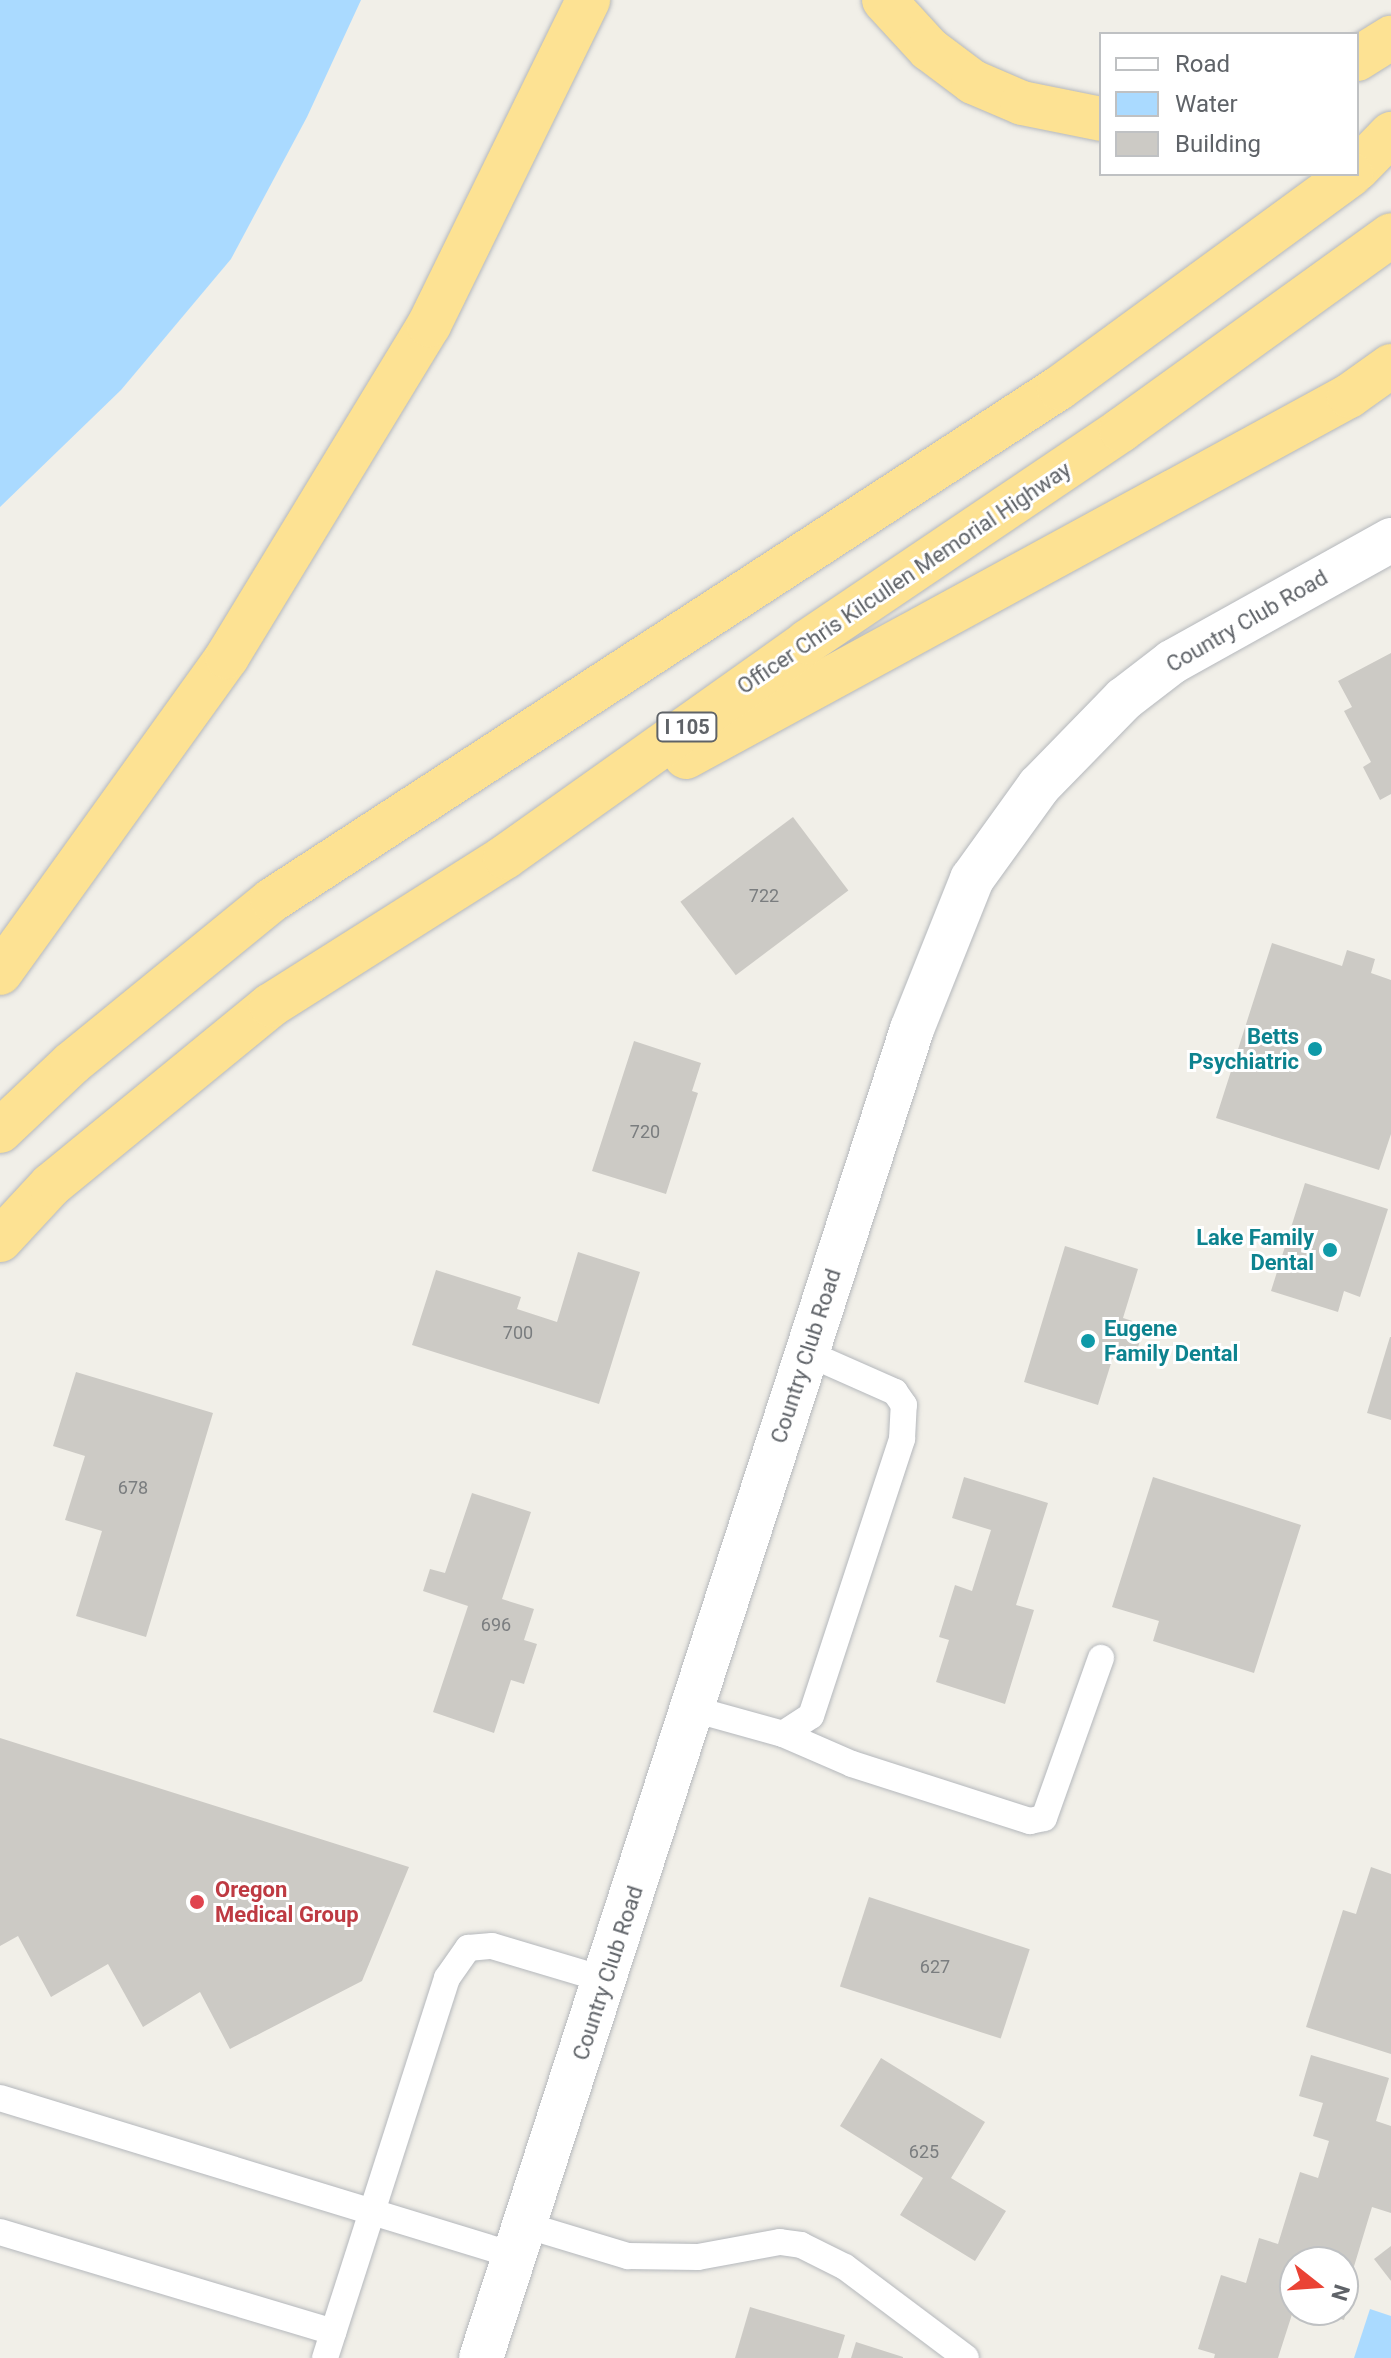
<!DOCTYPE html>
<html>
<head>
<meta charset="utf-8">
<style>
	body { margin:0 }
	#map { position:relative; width:1391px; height:2358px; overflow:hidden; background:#f1efe8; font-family:Roboto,sans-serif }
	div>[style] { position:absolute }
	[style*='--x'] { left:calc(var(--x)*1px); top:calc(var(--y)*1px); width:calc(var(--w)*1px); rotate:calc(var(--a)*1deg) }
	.water>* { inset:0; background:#aadaff }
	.building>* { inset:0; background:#cccac5; transform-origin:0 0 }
	.roads { filter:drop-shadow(0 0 2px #b5b8bc) drop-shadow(0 0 2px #b5b8bc) }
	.service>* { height:26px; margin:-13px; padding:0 13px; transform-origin:13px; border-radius:13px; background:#fff }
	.tertiary>* { height:44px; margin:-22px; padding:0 22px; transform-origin:22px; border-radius:22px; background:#fff }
	.motorway>* { height:44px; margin:-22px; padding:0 22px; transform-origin:22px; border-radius:22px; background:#fde293 }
	.dots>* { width:22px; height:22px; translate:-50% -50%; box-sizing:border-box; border:4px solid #fff; border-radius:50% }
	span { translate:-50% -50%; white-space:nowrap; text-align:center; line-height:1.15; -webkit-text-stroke:6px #fff; paint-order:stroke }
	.number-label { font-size:18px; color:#7a7d7f }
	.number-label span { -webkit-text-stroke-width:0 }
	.shield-label span { padding:2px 6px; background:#fff; border:2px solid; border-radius:6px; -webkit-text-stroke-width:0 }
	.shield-label { font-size:20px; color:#5f6368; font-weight:700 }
	.street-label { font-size:22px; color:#5f6368 }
	.culture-label { font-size:22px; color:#0d838f; font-weight:700 }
	.right { translate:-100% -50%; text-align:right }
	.left { translate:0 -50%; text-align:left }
	.health-label { font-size:22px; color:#be3a42; font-weight:700 }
	.legend { position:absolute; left:1099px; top:32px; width:260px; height:144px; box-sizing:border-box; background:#fff; border:2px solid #bfc1c3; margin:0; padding:10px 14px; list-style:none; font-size:24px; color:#5f6368 }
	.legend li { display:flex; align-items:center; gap:16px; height:40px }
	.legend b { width:40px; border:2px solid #bfc1c3 }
	.north { position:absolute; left:1279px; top:2246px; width:80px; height:80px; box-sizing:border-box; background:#fff; border:2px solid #bfc1c3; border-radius:50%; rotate:107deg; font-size:22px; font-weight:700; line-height:32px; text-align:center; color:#5f6368 }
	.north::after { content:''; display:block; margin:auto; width:28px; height:36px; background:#ea4335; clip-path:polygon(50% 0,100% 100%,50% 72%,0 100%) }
</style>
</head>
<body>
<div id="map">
	<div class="water">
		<i style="clip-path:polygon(0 0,361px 0,307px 117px,231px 259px,121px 390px,0 507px)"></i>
		<i style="clip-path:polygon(1370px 2309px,1391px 2316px,1391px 2358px,1354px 2358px)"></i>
	</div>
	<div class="building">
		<i style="clip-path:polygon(1391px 653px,1391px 794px,1380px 800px,1363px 767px,1371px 762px,1344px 711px,1352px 707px,1338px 681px)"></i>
		<i style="left:793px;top:817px;width:92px;height:141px;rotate:53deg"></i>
		<i style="clip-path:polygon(1272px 943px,1342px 966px,1347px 950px,1375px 959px,1371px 973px,1391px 980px,1391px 1134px,1379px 1170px,1216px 1118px)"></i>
		<i style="clip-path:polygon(634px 1041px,701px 1063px,692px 1091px,698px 1093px,666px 1194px,592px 1171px)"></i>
		<i style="clip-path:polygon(1305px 1183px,1388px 1209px,1360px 1297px,1344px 1291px,1338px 1312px,1271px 1291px)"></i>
		<i style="clip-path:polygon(1065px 1246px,1138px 1269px,1123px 1318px,1145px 1325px,1133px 1363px,1113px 1357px,1098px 1405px,1024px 1382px)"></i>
		<i style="clip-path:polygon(578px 1252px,640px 1272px,599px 1404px,412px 1345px,436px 1270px,521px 1297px,517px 1309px,557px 1322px)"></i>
		<i style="clip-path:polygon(1390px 1337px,1391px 1337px,1391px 1420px,1367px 1413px)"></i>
		<i style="clip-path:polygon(76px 1372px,213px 1413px,146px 1637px,76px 1616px,102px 1531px,65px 1520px,85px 1456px,53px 1446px)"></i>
		<i style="clip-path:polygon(964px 1477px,1048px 1503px,1016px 1605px,1034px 1610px,1005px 1704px,936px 1682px,949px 1640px,939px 1637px,955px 1585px,972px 1591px,991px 1530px,952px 1518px)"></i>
		<i style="clip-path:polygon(1153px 1477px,1301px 1525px,1254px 1673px,1153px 1641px,1159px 1621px,1112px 1607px)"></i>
		<i style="clip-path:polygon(472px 1493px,531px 1512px,502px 1599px,534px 1609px,524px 1640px,537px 1644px,524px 1684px,511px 1680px,494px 1733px,433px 1712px,468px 1606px,423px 1591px,430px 1569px,445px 1573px)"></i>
		<i style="clip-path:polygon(0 1738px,409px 1867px,362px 1981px,230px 2049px,200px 1992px,143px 2027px,108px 1964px,51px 1997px,18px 1936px,0 1946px)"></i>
		<i style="clip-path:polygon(1371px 1867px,1391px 1874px,1391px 2054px,1306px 2027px,1343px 1910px,1356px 1914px)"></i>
		<i style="left:869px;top:1897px;width:169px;height:94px;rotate:18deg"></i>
		<i style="clip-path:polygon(1311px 2055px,1389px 2078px,1376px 2121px,1391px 2126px,1391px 2213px,1372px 2207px,1352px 2273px,1343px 2270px,1343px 2262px,1295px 2262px,1295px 2305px,1278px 2358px,1214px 2358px,1215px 2354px,1198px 2349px,1221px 2275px,1246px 2283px,1259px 2238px,1278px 2244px,1300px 2172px,1318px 2178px,1329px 2141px,1313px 2136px,1323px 2103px,1299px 2096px)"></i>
		<i style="clip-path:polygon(881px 2058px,985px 2122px,951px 2178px,1006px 2211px,975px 2261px,900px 2215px,923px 2178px,840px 2126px)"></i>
		<i style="clip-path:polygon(1391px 2246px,1391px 2281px,1374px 2259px)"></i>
		<i style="clip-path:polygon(1343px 2290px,1352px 2293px,1344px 2320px,1315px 2311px,1343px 2310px)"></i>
		<i style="clip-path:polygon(750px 2307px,845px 2335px,838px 2358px,735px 2358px)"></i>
		<i style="clip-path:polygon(856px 2342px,903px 2357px,903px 2358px,851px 2358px)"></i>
	</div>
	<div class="roads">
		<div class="service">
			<i style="--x:693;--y:1709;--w:93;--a:15.5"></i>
			<i style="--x:783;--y:1734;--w:33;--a:-33"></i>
			<i style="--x:811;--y:1716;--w:292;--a:-71.8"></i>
			<i style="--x:902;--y:1439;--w:34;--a:-87"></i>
			<i style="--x:904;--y:1405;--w:16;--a:-125"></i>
			<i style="--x:895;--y:1392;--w:96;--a:-156.1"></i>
			<i style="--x:783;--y:1734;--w:75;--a:23.5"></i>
			<i style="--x:852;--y:1764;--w:187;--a:17.8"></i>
			<i style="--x:1030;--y:1821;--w:14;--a:-12"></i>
			<i style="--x:1044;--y:1818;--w:170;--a:-70.4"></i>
			<i style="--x:0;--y:2098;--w:540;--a:17.02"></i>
			<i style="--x:525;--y:2225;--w:108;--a:16.8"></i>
			<i style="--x:628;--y:2256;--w:70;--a:0.8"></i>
			<i style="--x:698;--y:2257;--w:83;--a:-10.4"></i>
			<i style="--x:780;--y:2242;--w:21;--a:8"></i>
			<i style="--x:801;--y:2245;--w:49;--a:26.6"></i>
			<i style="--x:845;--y:2267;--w:151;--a:36.9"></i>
			<i style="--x:0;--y:2232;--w:348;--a:16.7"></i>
			<i style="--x:325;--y:2358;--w:399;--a:-72.2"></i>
			<i style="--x:447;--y:1978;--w:37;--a:-55"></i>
			<i style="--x:468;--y:1948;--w:24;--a:-5"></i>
			<i style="--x:492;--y:1946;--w:119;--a:16.6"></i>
		</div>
		<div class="tertiary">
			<i style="--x:481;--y:2358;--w:1397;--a:-72.03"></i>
			<i style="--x:912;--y:1029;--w:162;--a:-68.2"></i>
			<i style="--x:972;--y:879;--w:115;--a:-54.2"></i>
			<i style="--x:1039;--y:786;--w:122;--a:-45.7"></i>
			<i style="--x:1124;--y:699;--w:61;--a:-37.6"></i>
			<i style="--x:1172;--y:662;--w:251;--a:-29.1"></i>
		</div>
		<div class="motorway">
			<i style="--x:884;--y:0;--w:67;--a:47.4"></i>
			<i style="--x:929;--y:49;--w:55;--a:36.9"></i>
			<i style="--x:973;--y:82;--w:53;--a:23.2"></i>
			<i style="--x:1022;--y:103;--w:81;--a:11.4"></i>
			<i style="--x:1357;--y:59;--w:40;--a:-32"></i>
			<i style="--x:1357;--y:169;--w:49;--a:-45.8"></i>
			<i style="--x:686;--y:757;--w:755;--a:-28.57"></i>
			<i style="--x:1349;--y:396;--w:52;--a:-35.5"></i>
			<i style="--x:0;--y:973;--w:389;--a:-54.3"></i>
			<i style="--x:227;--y:657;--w:389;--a:-58.7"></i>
			<i style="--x:429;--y:325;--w:362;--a:-63.9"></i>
			<i style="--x:0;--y:1131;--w:99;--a:-43.4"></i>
			<i style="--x:72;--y:1063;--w:258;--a:-39.2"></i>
			<i style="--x:272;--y:900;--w:939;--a:-33.05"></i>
			<i style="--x:1059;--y:388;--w:362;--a:-36.2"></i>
			<i style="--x:0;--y:1240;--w:75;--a:-47.2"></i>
			<i style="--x:51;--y:1185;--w:284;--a:-39.3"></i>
			<i style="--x:271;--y:1005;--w:277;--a:-32.3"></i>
			<i style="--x:505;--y:857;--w:371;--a:-35.4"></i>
			<i style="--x:807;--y:642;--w:379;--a:-34"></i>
			<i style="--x:1121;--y:430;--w:333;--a:-35.8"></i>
		</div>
	</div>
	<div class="dots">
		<i style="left:1315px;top:1049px;background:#0f9aa8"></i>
		<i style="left:1330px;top:1250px;background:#0f9aa8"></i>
		<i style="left:1088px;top:1341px;background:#0f9aa8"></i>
		<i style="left:197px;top:1902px;background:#e0444e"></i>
	</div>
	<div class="number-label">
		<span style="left:764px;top:896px">722</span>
		<span style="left:645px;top:1132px">720</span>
		<span style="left:518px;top:1333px">700</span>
		<span style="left:133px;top:1488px">678</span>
		<span style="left:496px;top:1625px">696</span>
		<span style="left:935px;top:1967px">627</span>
		<span style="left:924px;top:2152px">625</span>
	</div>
	<div class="shield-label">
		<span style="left:687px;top:727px">I 105</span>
	</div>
	<div class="street-label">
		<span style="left:904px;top:578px;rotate:-34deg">Officer Chris Kilcullen Memorial Highway</span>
		<span style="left:1247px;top:621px;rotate:-30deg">Country Club Road</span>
		<span style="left:806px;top:1356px;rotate:-72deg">Country Club Road</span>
		<span style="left:608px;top:1973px;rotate:-72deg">Country Club Road</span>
	</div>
	<div class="culture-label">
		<span class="right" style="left:1299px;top:1049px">Betts<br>Psychiatric</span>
		<span class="right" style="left:1314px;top:1250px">Lake Family<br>Dental</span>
		<span class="left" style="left:1104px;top:1341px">Eugene<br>Family Dental</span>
	</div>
	<div class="health-label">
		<span class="left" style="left:215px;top:1902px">Oregon<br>Medical Group</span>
	</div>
	<ul class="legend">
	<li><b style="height:10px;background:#fff"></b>Road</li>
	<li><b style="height:22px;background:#aadaff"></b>Water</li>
	<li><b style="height:22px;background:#cccac5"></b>Building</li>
	</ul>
	<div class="north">N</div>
</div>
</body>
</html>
